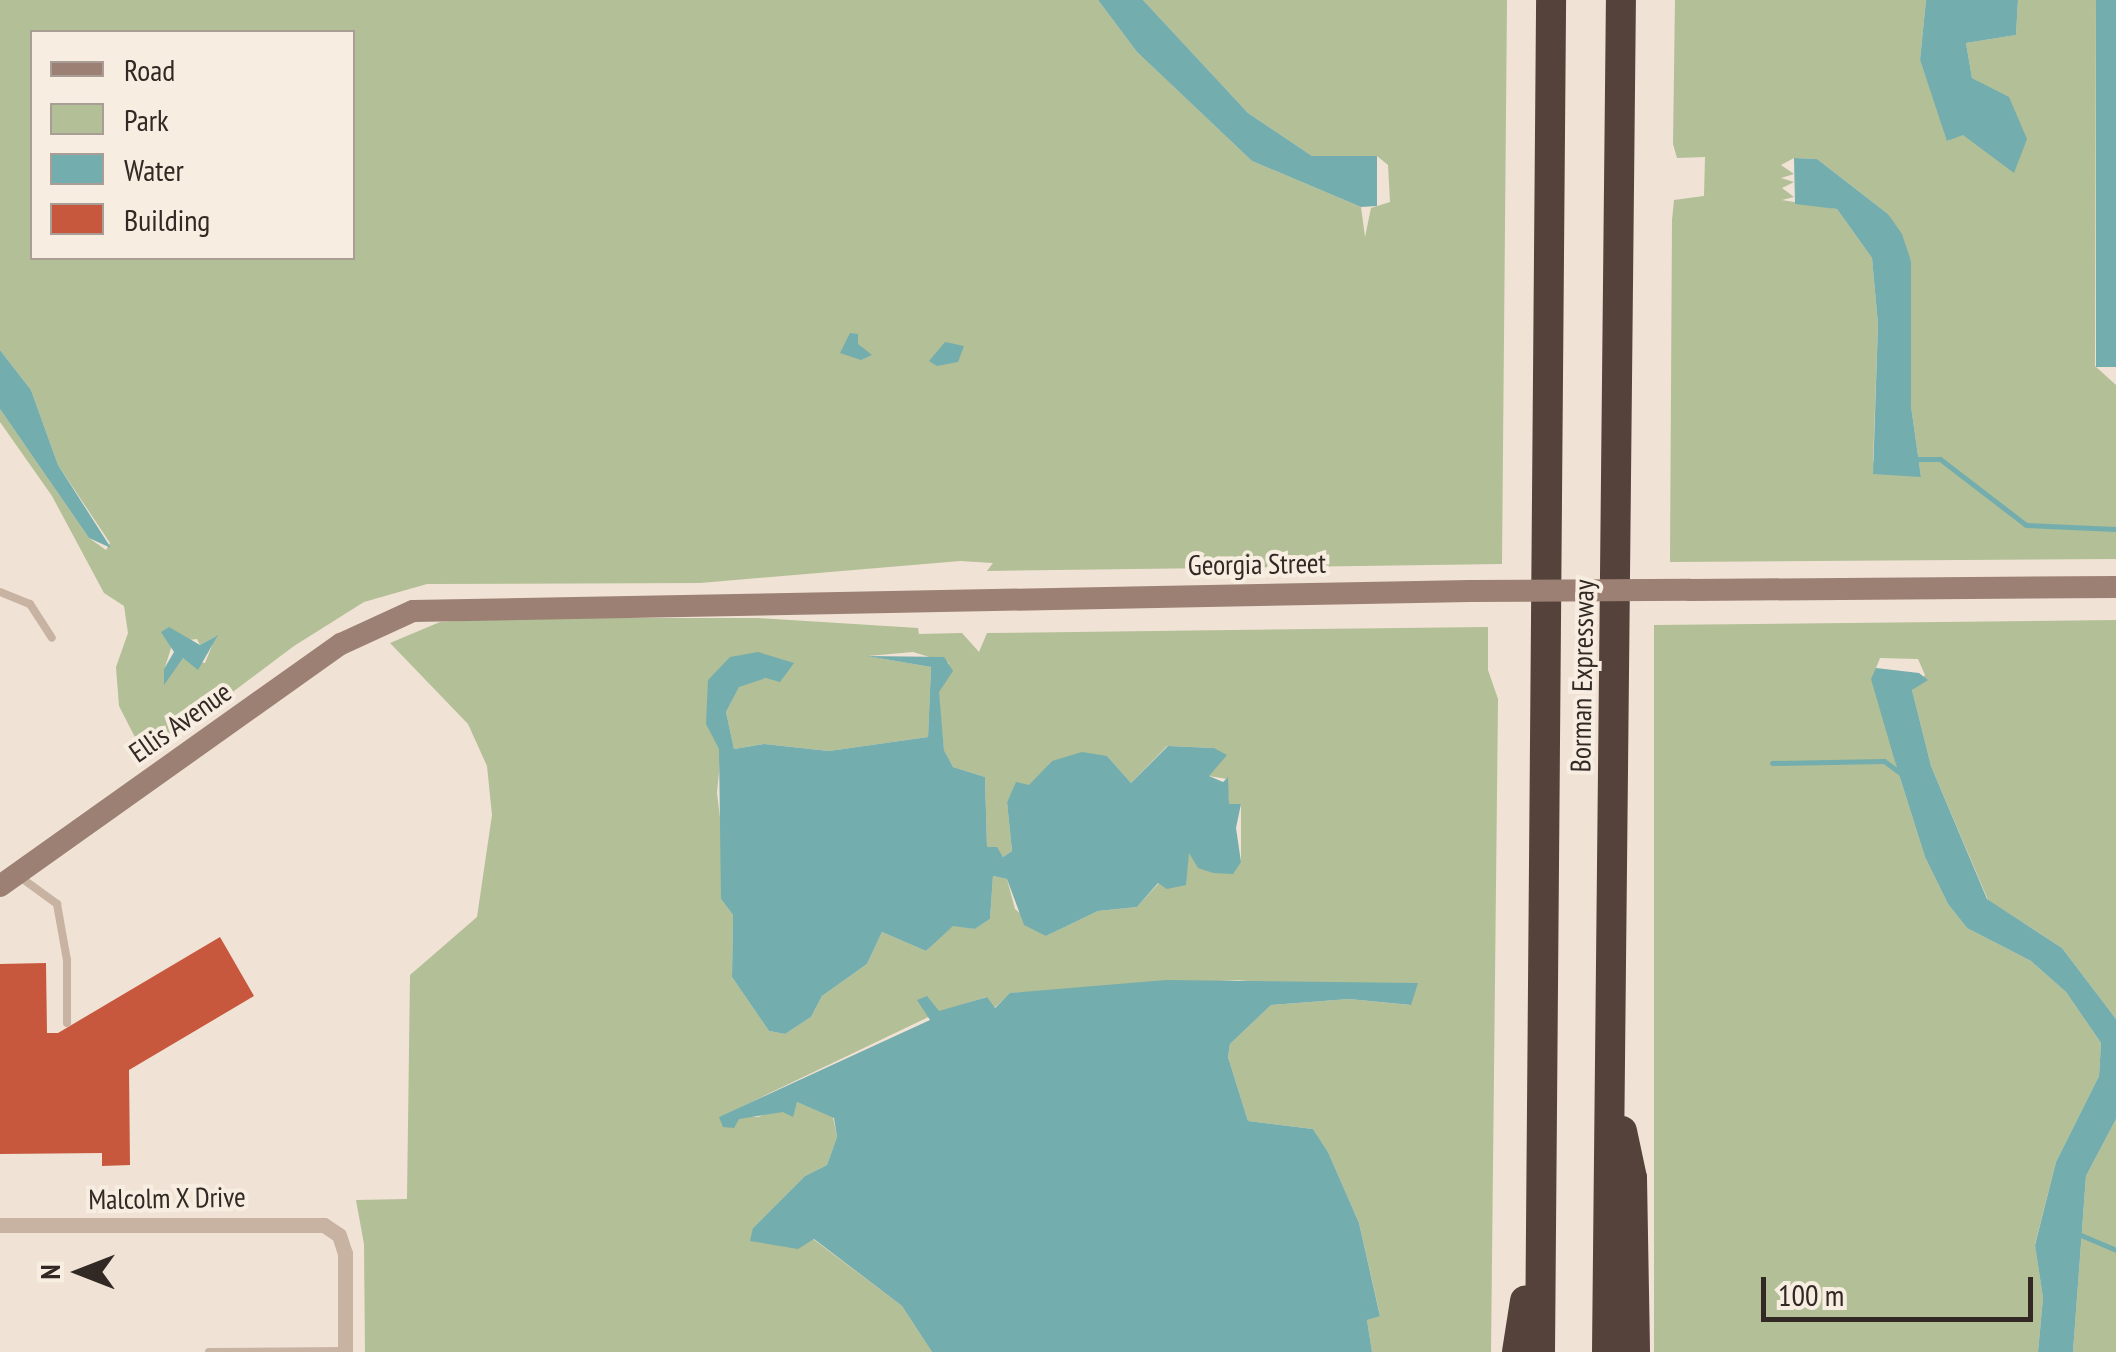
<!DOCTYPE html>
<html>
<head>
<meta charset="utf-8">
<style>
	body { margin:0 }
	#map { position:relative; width:2116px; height:1352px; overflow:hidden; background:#f0e2d5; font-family:"PT Sans Narrow",sans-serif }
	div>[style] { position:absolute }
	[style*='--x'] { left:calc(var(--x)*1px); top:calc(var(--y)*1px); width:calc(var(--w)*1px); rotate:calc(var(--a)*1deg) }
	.green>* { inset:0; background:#b3bf96 }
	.water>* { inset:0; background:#74adad; transform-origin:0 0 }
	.stream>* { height:5px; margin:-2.5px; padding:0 2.5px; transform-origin:2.5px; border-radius:2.5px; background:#74adad }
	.building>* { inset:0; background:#c7583d }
	.lane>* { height:8px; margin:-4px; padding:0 4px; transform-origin:4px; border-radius:4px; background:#c8b2a2 }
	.street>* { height:15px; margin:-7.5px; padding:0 7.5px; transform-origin:7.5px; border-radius:7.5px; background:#c8b2a2 }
	.secondary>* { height:22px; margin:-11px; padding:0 11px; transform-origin:11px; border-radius:11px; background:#9b8073 }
	.highway>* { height:30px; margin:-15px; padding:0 15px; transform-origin:15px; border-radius:15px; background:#54423b }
	.secondary-bridge>* { height:22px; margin:-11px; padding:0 11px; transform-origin:11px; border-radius:11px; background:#9b8073 }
	span { translate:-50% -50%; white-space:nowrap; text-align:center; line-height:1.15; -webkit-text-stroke:8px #f8ede1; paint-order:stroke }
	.street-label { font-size:28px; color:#322824 }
	.legend { position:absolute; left:30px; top:30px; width:325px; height:230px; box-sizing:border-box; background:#f8ede1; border:2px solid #a99e95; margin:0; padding:12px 18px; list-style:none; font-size:30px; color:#322824 }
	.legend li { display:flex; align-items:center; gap:20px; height:50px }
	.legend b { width:50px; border:2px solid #a99e95 }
	.north { position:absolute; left:30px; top:1222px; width:100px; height:100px; -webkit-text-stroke:8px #f8ede1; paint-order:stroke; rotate:270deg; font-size:28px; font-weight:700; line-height:40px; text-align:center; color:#322824 }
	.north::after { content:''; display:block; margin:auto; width:35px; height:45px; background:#322824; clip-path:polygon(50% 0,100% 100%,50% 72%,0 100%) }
	.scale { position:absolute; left:1761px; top:1277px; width:272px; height:45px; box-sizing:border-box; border:5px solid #322824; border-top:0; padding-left:12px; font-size:30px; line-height:35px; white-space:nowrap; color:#322824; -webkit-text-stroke:8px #f8ede1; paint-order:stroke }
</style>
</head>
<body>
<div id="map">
	<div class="green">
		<i style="clip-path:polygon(evenodd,0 0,1098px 0,1137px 52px,1252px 161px,1361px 207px,1365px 237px,1371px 208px,1390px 202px,1388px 165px,1377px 156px,1312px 156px,1248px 113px,1143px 0,1507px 0,1502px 564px,987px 571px,993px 563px,960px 561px,700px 583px,427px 584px,364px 602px,294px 646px,154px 751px,141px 749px,119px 706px,116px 667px,128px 633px,124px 606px,104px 593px,52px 496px,0 422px,0 409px,89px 538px,106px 550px,110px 543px,58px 465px,31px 390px,0 350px,0 0,32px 32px,352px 32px,352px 258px,32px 258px,32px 32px,0 0,216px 636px,205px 663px,182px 658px,172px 671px,164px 670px,173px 642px,197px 639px,200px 645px,216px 636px)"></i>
		<i style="clip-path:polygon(evenodd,1675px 0,1926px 0,1920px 60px,1948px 141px,2009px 98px,1972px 78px,1966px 43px,2016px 35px,2018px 0,2096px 0,2095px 366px,2116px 385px,2116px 559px,1670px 562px,1672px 220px,1674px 200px,1704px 196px,1705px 157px,1677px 158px,1673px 144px,1675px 0,1794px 158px,1817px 159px,1888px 214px,1911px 261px,1911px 406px,1921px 477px,1873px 462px,1878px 324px,1872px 258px,1837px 209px,1782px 200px,1794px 197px,1782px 188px,1794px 182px,1781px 178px,1794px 174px,1781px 165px,1794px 158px)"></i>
		<i style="clip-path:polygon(evenodd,512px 618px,758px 618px,918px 628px,919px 634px,962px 633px,979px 652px,987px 633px,1488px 627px,1488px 670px,1498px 699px,1491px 1352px,1372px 1352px,1367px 1320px,1380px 1315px,1359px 1223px,1328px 1152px,1313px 1129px,1248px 1121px,1228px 1057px,1230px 1044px,1271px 1005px,1349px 999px,1410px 1005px,1417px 983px,1295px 986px,1238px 980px,1011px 993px,994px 1008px,986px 997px,939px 1012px,720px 1117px,758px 1117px,797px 1102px,833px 1117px,837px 1137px,827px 1165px,805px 1176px,753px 1228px,813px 1239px,902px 1306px,932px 1352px,365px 1352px,364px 1244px,356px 1200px,407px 1199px,410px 975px,477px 917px,492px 815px,487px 766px,468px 724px,390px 643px,440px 622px,512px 618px,913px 652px,949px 663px,938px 692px,944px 750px,953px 767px,985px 777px,987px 847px,1003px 857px,1012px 851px,1007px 802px,1016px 783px,1029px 786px,1052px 761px,1107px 756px,1131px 783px,1167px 746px,1214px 748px,1209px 776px,1227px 779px,1229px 804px,1241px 804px,1241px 862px,1188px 851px,1137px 907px,1098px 911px,1046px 936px,1015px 909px,1007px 879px,993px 876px,990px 919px,975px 929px,953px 925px,926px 951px,882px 932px,867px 964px,822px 996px,811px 1017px,785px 1034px,769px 1031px,732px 977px,733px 915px,721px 899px,725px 860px,717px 793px,730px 657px,766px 678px,739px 686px,726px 712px,734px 749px,764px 744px,829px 751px,928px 737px,931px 667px,868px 656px,913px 652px)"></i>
		<i style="clip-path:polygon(2116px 620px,2116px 1019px,2062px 948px,1988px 900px,1931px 766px,1912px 690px,1925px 675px,1918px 659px,1880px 658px,1876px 668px,1896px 765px,1925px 857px,1948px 904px,1967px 928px,2031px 961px,2066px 992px,2101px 1043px,2099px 1076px,2056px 1162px,2035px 1244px,2043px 1298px,2038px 1352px,1654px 1352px,1654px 625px)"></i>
		<i style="clip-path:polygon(2116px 1119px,2116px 1352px,2073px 1352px,2086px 1176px)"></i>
	</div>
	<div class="water">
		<i style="clip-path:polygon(1098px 0,1143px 0,1248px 113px,1312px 156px,1377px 156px,1377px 206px,1361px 207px,1252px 161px,1137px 52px)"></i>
		<i style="clip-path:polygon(1926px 0,2018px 0,2016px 35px,1966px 43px,1972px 78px,2009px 97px,2027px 139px,2014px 173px,1963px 135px,1947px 141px,1920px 60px)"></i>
		<i style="left:2096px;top:0;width:20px;height:367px"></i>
		<i style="clip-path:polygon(1794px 158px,1817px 159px,1888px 214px,1902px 234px,1911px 261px,1911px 406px,1921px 477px,1873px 474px,1878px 324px,1872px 258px,1837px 209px,1795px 204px)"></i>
		<i style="clip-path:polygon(850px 333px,858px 334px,858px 344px,872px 355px,861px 360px,840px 353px)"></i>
		<i style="clip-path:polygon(945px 342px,964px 346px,958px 362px,937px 366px,929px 361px)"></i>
		<i style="clip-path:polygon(0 350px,31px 390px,58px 465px,111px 548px,89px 538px,0 409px)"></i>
		<i style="clip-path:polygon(169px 627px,200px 645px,218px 635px,198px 670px,183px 658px,164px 685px,164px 669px,174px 652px,161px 632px)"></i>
		<i style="clip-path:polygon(758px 652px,794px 663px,780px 682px,766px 678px,739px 687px,726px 712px,734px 749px,764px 744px,829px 751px,928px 737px,931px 667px,867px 656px,944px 657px,953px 671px,939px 692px,944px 750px,953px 767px,985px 777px,987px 847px,997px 847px,1003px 857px,1012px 851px,1007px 802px,1016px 782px,1029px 785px,1052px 761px,1082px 752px,1107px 756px,1131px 783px,1168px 746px,1214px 748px,1227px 755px,1209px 776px,1223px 782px,1228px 777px,1229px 804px,1241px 804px,1236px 828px,1241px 862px,1233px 874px,1213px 873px,1198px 868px,1189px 853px,1186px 885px,1167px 889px,1158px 883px,1137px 907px,1098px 911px,1046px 936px,1024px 925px,1007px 879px,993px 876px,990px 919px,975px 929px,953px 926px,926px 951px,882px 932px,867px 964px,822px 996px,811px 1017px,785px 1034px,769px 1031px,732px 977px,733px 915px,721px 899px,719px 749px,706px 724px,708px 680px,730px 657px)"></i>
		<i style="clip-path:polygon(1876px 668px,1919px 673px,1928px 680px,1912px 690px,1931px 766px,1987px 899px,2062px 948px,2116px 1019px,2116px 1119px,2086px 1176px,2073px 1352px,2038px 1352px,2043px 1298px,2035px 1245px,2056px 1162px,2099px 1076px,2101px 1043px,2066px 992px,2031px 961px,1967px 928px,1948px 904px,1925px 857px,1896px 765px,1871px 679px)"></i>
		<i style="clip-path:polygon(1166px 980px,1418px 983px,1411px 1005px,1349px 999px,1271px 1005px,1230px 1044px,1228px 1057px,1248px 1121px,1313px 1129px,1328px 1152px,1359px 1223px,1380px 1316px,1367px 1320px,1372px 1352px,932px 1352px,902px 1306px,814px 1239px,798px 1249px,750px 1241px,753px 1228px,805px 1176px,827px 1165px,837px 1137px,834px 1118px,797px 1102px,793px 1117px,783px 1112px,739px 1119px,734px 1128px,723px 1127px,719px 1117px,930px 1020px,917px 1000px,927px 996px,939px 1011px,987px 997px,995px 1008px,1010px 993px)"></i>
	</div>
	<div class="stream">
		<i style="--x:1917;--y:459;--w:23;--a:0"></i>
		<i style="--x:1940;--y:459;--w:108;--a:37.5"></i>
		<i style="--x:2026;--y:525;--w:90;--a:2.5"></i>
		<i style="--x:1772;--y:763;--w:112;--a:-1"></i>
		<i style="--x:1884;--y:761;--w:24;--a:36"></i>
		<i style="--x:2076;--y:1233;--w:43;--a:23"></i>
	</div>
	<div class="building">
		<i style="clip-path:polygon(220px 937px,254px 996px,129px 1070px,130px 1165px,102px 1166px,102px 1153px,0 1154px,0 964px,46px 963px,47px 1033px,58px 1033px)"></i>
	</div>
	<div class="lane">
		<i style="--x:0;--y:592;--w:32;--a:22"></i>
		<i style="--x:30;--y:604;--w:40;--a:57.1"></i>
		<i style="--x:20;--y:877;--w:46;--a:36.1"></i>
		<i style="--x:57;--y:904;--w:57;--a:79.9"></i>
		<i style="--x:67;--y:960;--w:63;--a:90"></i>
		<i style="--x:209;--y:1352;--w:136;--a:-0.4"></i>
	</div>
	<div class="street">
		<i style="--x:0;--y:1225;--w:324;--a:0"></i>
		<i style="--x:324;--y:1225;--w:18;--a:34"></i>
		<i style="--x:339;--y:1235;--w:19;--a:72"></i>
		<i style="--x:345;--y:1253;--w:99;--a:90"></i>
	</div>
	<div class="secondary">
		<i style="--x:1690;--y:590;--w:426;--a:-0.4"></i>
		<i style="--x:0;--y:886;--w:418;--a:-35.4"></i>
		<i style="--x:341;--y:644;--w:79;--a:-24.6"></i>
		<i style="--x:413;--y:611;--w:1057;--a:-1.08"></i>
	</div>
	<div class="highway">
		<i style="--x:1622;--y:1131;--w:48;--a:78"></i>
		<i style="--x:1632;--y:1178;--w:174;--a:89"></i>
		<i style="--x:1517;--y:1352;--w:52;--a:-81.1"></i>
		<i style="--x:1540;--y:1352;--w:1352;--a:-89.53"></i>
		<i style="--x:1607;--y:1352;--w:1352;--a:-89.41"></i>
	</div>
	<div class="secondary-bridge">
		<i style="--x:1470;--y:591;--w:220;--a:-0.3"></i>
	</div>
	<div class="street-label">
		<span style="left:1257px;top:564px;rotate:-1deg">Georgia Street</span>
		<span style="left:1582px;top:676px;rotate:-89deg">Borman Expressway</span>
		<span style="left:180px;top:722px;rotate:-35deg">Ellis Avenue</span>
		<span style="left:167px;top:1198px;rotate:-1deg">Malcolm X Drive</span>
	</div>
	<ul class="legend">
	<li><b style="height:12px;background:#9b8073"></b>Road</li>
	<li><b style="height:28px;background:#b3bf96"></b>Park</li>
	<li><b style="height:28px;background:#74adad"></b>Water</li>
	<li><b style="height:28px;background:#c7583d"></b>Building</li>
	</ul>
	<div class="north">N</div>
	<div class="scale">100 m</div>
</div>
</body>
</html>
